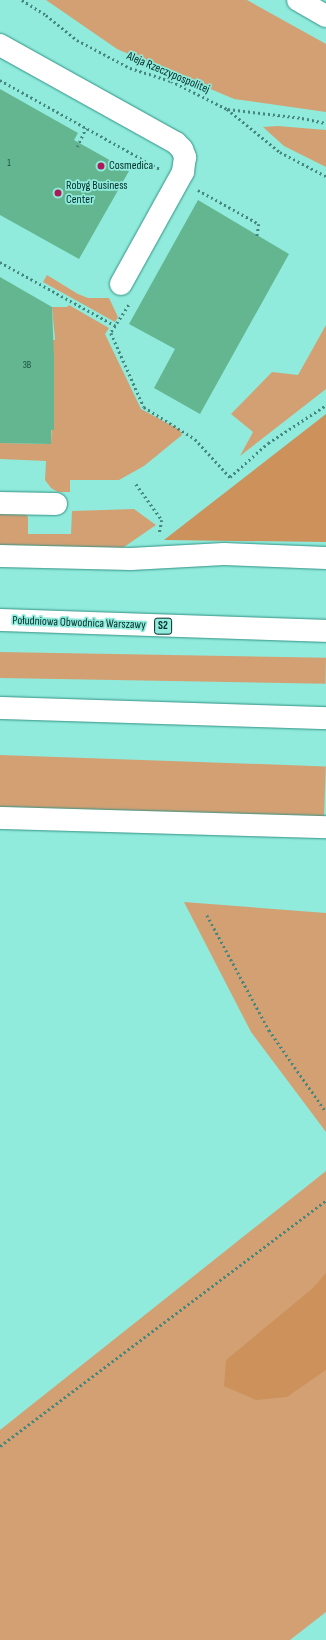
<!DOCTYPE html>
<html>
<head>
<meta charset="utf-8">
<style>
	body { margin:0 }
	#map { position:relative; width:326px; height:1640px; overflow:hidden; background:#90ebdc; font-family:"Sofia Sans Condensed",sans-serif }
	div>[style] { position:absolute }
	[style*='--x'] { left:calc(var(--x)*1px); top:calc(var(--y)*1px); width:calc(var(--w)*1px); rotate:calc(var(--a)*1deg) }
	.green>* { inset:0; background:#d3a074; transform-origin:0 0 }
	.forest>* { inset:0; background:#cd915b }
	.building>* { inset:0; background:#63b68f }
	.path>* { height:2.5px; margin-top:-1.25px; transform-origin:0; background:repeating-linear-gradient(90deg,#46877d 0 2px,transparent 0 5px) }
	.roads { filter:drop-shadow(0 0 1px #329284) drop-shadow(0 0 1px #329284) }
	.minor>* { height:22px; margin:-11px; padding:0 11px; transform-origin:11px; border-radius:11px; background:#fff }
	.highway>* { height:22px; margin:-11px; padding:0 11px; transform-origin:11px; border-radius:11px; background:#fff }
	.dots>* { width:11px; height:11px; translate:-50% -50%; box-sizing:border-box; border:2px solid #90ebdc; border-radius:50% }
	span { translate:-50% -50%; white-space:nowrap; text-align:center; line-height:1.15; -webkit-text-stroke:3.5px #90ebdc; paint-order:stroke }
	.number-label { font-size:10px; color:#1a4e40 }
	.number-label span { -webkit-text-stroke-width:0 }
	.shield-label span { padding:1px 3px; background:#90ebdc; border:1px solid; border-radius:3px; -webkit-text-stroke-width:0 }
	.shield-label { font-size:11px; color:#022c26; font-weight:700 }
	.street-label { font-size:12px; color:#022c26 }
	.poi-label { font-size:12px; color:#022c26 }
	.left { translate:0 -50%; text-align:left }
</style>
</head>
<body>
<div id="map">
	<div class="green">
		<i style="clip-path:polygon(46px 0,247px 0,326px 44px,326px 112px,234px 99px,117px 49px)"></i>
		<i style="clip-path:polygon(278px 126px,326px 130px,326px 167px,284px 146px,263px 127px)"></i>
		<i style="clip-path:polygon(47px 275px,78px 294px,88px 298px,109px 298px,118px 317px,115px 322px,43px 282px)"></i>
		<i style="clip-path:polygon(69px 305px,109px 328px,105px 334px,141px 409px,180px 430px,182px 435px,144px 466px,119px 480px,70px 480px,70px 492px,58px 492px,51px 488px,45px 480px,46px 461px,0 459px,0 443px,51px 444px,54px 356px,52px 356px,52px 340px,55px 340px,52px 307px,67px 307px)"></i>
		<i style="clip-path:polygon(326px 325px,326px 389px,240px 456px,253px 432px,231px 414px,272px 372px,298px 375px)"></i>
		<i style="clip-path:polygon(134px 509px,156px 525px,121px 549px,0 547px,0 511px,24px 512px,28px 517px,28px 534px,71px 534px,72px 511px)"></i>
		<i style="left:0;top:652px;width:326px;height:26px;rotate:1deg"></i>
		<i style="left:0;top:755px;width:326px;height:53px;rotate:2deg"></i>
		<i style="clip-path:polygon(184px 902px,326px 913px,326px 1132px,251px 1032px)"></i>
		<i style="clip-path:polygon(326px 1171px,326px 1612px,290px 1640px,0 1640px,0 1430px)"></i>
	</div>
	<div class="forest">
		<i style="clip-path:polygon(326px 414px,326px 542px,164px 540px)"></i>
		<i style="clip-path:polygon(326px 1273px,326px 1370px,287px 1397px,256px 1400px,224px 1386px,226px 1360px,313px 1288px)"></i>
	</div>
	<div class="building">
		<i style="clip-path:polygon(0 89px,78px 133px,74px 140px,129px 171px,79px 259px,0 215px)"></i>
		<i style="clip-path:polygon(198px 200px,289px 254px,200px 414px,154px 388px,175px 349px,129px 324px)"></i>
		<i style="clip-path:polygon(0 277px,52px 307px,54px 358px,54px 430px,51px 430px,51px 444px,0 443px)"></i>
	</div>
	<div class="path">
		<i style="--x:22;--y:0;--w:28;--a:32"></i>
		<i style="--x:46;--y:15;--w:40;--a:39"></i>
		<i style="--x:77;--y:40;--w:60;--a:27.8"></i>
		<i style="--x:130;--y:68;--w:43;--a:17.6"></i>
		<i style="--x:171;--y:81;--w:63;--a:26.6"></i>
		<i style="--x:227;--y:109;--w:68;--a:39.1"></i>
		<i style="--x:280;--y:152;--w:52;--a:27.6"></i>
		<i style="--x:0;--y:80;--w:183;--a:29.1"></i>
		<i style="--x:228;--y:109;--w:75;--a:6.9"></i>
		<i style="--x:302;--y:118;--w:25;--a:12"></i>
		<i style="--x:77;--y:147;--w:21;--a:-65"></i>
		<i style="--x:198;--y:190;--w:70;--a:29.1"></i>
		<i style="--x:259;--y:224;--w:12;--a:99"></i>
		<i style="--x:0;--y:262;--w:132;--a:28.9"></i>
		<i style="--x:129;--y:305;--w:33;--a:123"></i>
		<i style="--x:111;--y:333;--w:81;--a:66"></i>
		<i style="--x:144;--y:407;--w:60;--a:32.1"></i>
		<i style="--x:195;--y:439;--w:52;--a:47.4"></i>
		<i style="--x:230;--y:477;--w:51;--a:-41.8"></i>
		<i style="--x:268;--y:443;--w:69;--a:-33.2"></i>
		<i style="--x:136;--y:484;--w:44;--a:54.2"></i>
		<i style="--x:162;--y:520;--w:15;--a:101"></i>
		<i style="--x:207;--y:915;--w:131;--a:61.7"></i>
		<i style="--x:269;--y:1030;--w:100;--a:55.2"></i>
		<i style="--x:0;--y:1446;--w:408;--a:-37"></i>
	</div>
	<div class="roads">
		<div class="minor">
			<i style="--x:298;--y:0;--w:32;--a:30"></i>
			<i style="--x:0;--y:45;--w:201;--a:29.1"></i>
			<i style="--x:176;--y:143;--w:8;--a:45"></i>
			<i style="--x:182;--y:149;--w:9;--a:69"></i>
			<i style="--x:185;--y:157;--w:15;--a:98"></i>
			<i style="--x:183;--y:172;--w:128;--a:119"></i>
			<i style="--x:0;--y:503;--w:56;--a:1"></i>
			<i style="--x:0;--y:556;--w:131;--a:1.3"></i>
			<i style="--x:131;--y:559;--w:93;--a:-3.1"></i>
			<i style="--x:224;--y:554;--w:102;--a:2.2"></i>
			<i style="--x:0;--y:818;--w:326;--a:1.6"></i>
		</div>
		<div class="highway">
			<i style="--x:0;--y:620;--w:326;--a:1.9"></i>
			<i style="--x:0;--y:708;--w:326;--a:1.8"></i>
		</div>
	</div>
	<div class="dots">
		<i style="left:101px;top:166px;background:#aa1b58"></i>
		<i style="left:58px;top:193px;background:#aa1b58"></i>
	</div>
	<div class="number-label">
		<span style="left:9px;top:164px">1</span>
		<span style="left:27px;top:366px">3B</span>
	</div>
	<div class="shield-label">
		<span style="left:163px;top:626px">S2</span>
	</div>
	<div class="street-label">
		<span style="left:168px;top:73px;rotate:23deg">Aleja Rzeczypospolitej</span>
		<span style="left:79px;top:623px;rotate:2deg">Południowa Obwodnica Warszawy</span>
	</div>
	<div class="poi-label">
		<span class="left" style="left:109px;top:166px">Cosmedica</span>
		<span class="left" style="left:66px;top:193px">Robyg Business<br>Center</span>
	</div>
</div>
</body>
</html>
